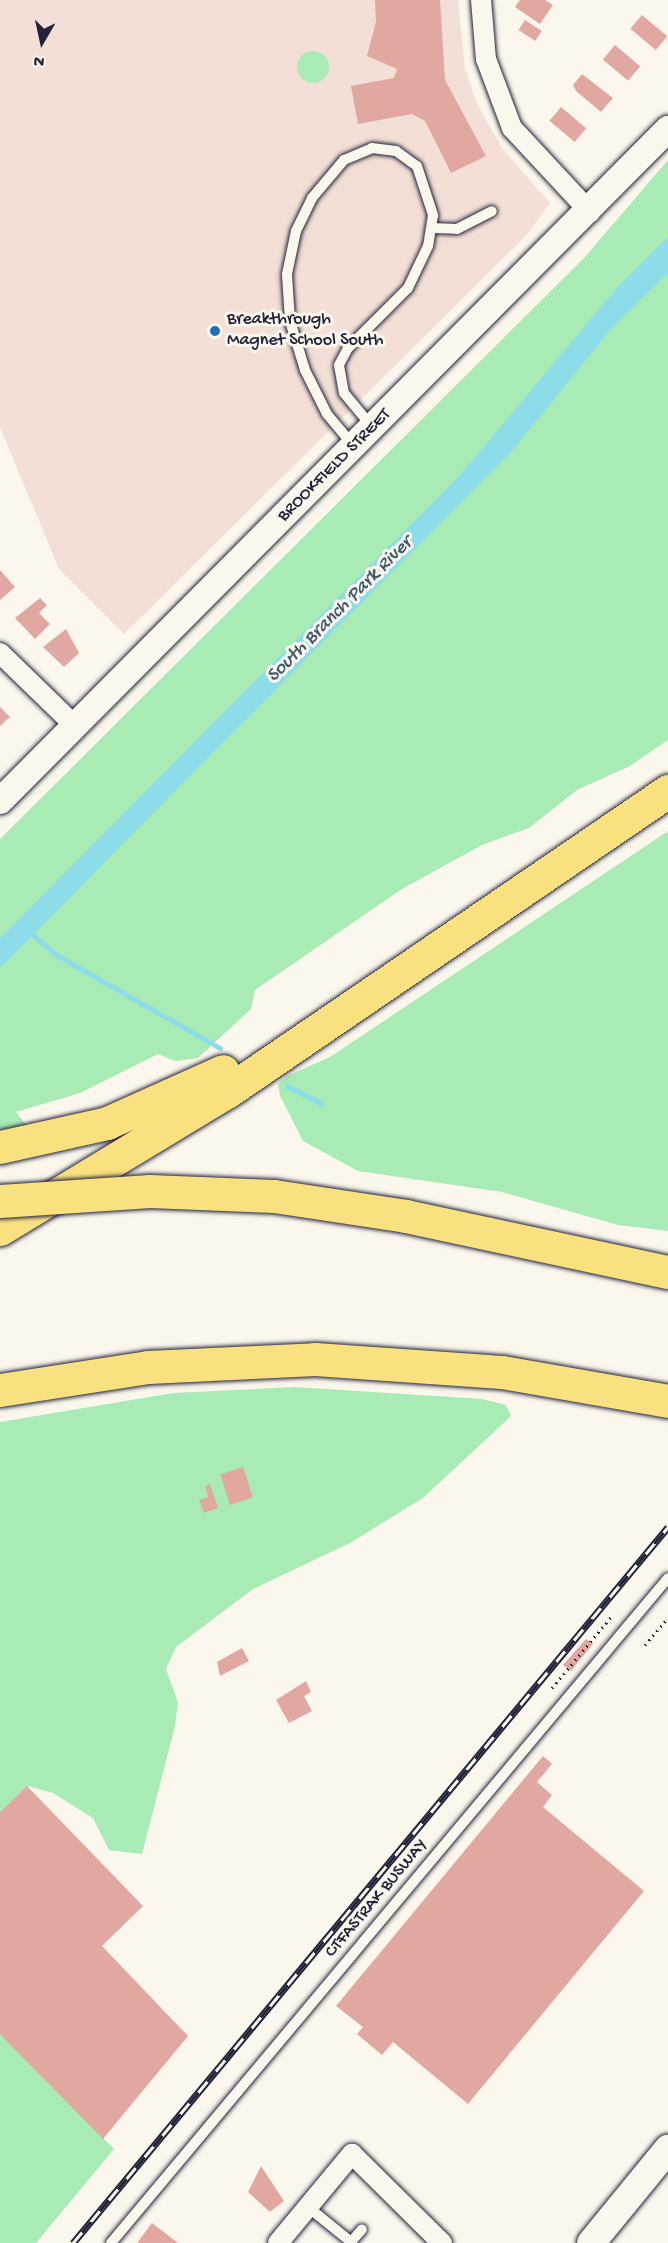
<!DOCTYPE html>
<html>
<head>
<meta charset="utf-8">
<style>
	body { margin:0 }
	#map { position:relative; width:668px; height:2243px; overflow:hidden; background:#fbf7ec; font-family:"Gochi Hand",sans-serif }
	div>[style] { position:absolute }
	[style*='--x'] { left:calc(var(--x)*1px); top:calc(var(--y)*1px); width:calc(var(--w)*1px); rotate:calc(var(--a)*1deg) }
	.built>* { inset:0; background:#f3dfd6 }
	.green>* { inset:0; background:#a8ebb5 }
	.round { border-radius:50% }
	.water>* { inset:0; background:#8ddce9 }
	.stream>* { height:5px; margin:-2.5px; padding:0 2.5px; transform-origin:2.5px; border-radius:2.5px; background:#8ddce9 }
	.building>* { inset:0; background:#e1a7a1; transform-origin:0 0 }
	.path>* { height:3px; margin-top:-1.5px; transform-origin:0; background:repeating-linear-gradient(90deg,#22223b 0 1.5px,transparent 0 6px) }
	.roads { filter:drop-shadow(0 0 2px #22223b) drop-shadow(0 0 2px #22223b) }
	.service>* { height:10px; margin:-5px; padding:0 5px; transform-origin:5px; border-radius:5px; background:#fbf7ec }
	.minor>* { height:20px; margin:-10px; padding:0 10px; transform-origin:10px; border-radius:10px; background:#fbf7ec }
	.tertiary>* { height:26px; margin:-13px; padding:0 13px; transform-origin:13px; border-radius:13px; background:#fbf7ec }
	.secondary>* { height:28px; margin:-14px; padding:0 14px; transform-origin:14px; border-radius:14px; background:#fbf7ec }
	.motorway>* { height:33px; margin:-16.5px; padding:0 16.5px; transform-origin:16.5px; border-radius:16.5px; background:#fae180 }
	.rail>* { height:7px; margin-top:-3.5px; transform-origin:0; background:repeating-linear-gradient(90deg,#fbf7ec 0 14px,#22223b 0 28px); box-sizing:border-box; border-block:2px solid #22223b }
	.bridges { filter:drop-shadow(0 0 2px #22223b) drop-shadow(0 0 2px #22223b) }
	.motorway-bridge>* { height:33px; margin:-16.5px; padding:0 16.5px; transform-origin:16.5px; border-radius:16.5px; background:#fae180 }
	.dots>* { width:16px; height:16px; translate:-50% -50%; box-sizing:border-box; border:3px solid #fbf7ec; border-radius:50% }
	span { translate:-50% -50%; white-space:nowrap; text-align:center; line-height:1.15; -webkit-text-stroke:6px #fbf7ec; paint-order:stroke }
	.poi-label { font-size:18px; color:#22223b }
	.left { translate:0 -50%; text-align:left }
	.street-label { font-size:18px; color:#22223b }
	.water-label { font-size:20px; color:#425a6f; font-style:italic }
	.north { position:absolute; left:12px; top:12px; width:60px; height:60px; -webkit-text-stroke:4px #fbf7ec; paint-order:stroke; rotate:189deg; font-size:16px; font-weight:700; line-height:24px; text-align:center; color:#22223b }
	.north::after { content:''; display:block; margin:auto; width:21px; height:27px; background:#22223b; clip-path:polygon(50% 0,100% 100%,50% 72%,0 100%) }
</style>
</head>
<body>
<div id="map">
	<div class="built">
		<i style="clip-path:polygon(0 0,458px 0,465px 68px,477px 104px,502px 148px,550px 203px,526px 236px,124px 634px,59px 569px,0 427px)"></i>
	</div>
	<div class="green">
		<i class="round" style="left:297px;top:51px;width:32px;height:32px"></i>
		<i style="clip-path:polygon(668px 160px,668px 740px,630px 766px,577px 790px,529px 828px,482px 845px,402px 889px,255px 990px,251px 1009px,198px 1058px,175px 1061px,158px 1054px,80px 1093px,16px 1112px,26px 1125px,0 1130px,0 839px,584px 258px)"></i>
		<i style="clip-path:polygon(668px 831px,668px 1231px,618px 1225px,502px 1192px,358px 1171px,303px 1141px,280px 1096px,278px 1084px,287px 1076px,330px 1057px)"></i>
		<i style="clip-path:polygon(295px 1387px,482px 1399px,506px 1405px,511px 1416px,423px 1498px,350px 1543px,253px 1589px,176px 1647px,166px 1669px,178px 1702px,175px 1726px,142px 1854px,109px 1850px,93px 1818px,53px 1793px,27px 1786px,0 1812px,0 1422px,173px 1393px)"></i>
		<i style="clip-path:polygon(0 2033px,114px 2149px,36px 2243px,0 2243px)"></i>
	</div>
	<div class="water">
		<i style="clip-path:polygon(668px 237px,668px 273px,610px 330px,513px 450px,0 968px,0 938px,461px 474px,615px 290px)"></i>
	</div>
	<div class="stream">
		<i style="--x:28;--y:931;--w:35;--a:40"></i>
		<i style="--x:55;--y:954;--w:190;--a:29.7"></i>
		<i style="--x:287;--y:1086;--w:39;--a:27"></i>
	</div>
	<div class="building">
		<i style="clip-path:polygon(375px 0,440px 0,445px 80px,486px 156px,451px 173px,425px 121px,412px 114px,358px 124px,351px 86px,394px 78px,397px 69px,367px 56px,376px 22px)"></i>
		<i style="clip-path:polygon(520px 0,545px 0,553px 5px,540px 24px,515px 7px)"></i>
		<i style="left:642px;top:15px;width:33px;height:18px;rotate:40deg"></i>
		<i style="left:525px;top:20px;width:20px;height:12px;rotate:33deg"></i>
		<i style="left:615px;top:45px;width:33px;height:19px;rotate:40deg"></i>
		<i style="clip-path:polygon(582px 74px,613px 98px,601px 112px,576px 91px,573px 85px)"></i>
		<i style="left:561px;top:107px;width:33px;height:18px;rotate:40deg"></i>
		<i style="clip-path:polygon(0 570px,15px 587px,0 600px)"></i>
		<i style="clip-path:polygon(40px 598px,47px 605px,39px 613px,50px 624px,35px 639px,15px 618px)"></i>
		<i style="clip-path:polygon(66px 629px,79px 653px,64px 667px,43px 647px)"></i>
		<i style="clip-path:polygon(0 707px,10px 717px,0 726px)"></i>
		<i style="left:243px;top:1467px;width:32px;height:24px;rotate:72deg"></i>
		<i style="clip-path:polygon(210px 1484px,218px 1508px,204px 1513px,199px 1500px,208px 1497px,205px 1486px)"></i>
		<i style="clip-path:polygon(586px 1639px,593px 1644px,571px 1671px,563px 1665px)"></i>
		<i style="clip-path:polygon(242px 1648px,249px 1661px,220px 1676px,217px 1662px)"></i>
		<i style="clip-path:polygon(306px 1681px,311px 1692px,304px 1696px,312px 1711px,289px 1723px,276px 1700px)"></i>
		<i style="clip-path:polygon(543px 1756px,552px 1764px,537px 1782px,552px 1795px,543px 1807px,644px 1891px,468px 2104px,393px 2042px,382px 2055px,357px 2034px,363px 2027px,336px 2006px)"></i>
		<i style="clip-path:polygon(27px 1786px,143px 1906px,102px 1946px,188px 2036px,103px 2139px,0 2034px,0 1812px)"></i>
		<i style="clip-path:polygon(261px 2166px,284px 2201px,270px 2212px,248px 2192px)"></i>
		<i style="clip-path:polygon(152px 2223px,178px 2243px,137px 2243px)"></i>
	</div>
	<div class="path">
		<i style="--x:645;--y:1645;--w:35;--a:-50"></i>
		<i style="--x:552;--y:1688;--w:92;--a:-50.3"></i>
	</div>
	<div class="roads">
		<div class="service">
			<i style="--x:432;--y:228;--w:25;--a:2"></i>
			<i style="--x:457;--y:229;--w:39;--a:-27"></i>
			<i style="--x:353;--y:445;--w:40;--a:-130"></i>
			<i style="--x:327;--y:414;--w:49;--a:-116.6"></i>
			<i style="--x:305;--y:370;--w:51;--a:-107"></i>
			<i style="--x:290;--y:321;--w:47;--a:-93.7"></i>
			<i style="--x:287;--y:274;--w:44;--a:-78.2"></i>
			<i style="--x:296;--y:231;--w:37;--a:-64"></i>
			<i style="--x:312;--y:198;--w:50;--a:-49.9"></i>
			<i style="--x:344;--y:160;--w:30;--a:-23"></i>
			<i style="--x:372;--y:148;--w:24;--a:7"></i>
			<i style="--x:396;--y:151;--w:26;--a:36"></i>
			<i style="--x:417;--y:166;--w:52;--a:71.9"></i>
			<i style="--x:433;--y:215;--w:31;--a:99"></i>
			<i style="--x:428;--y:246;--w:47;--a:115.5"></i>
			<i style="--x:408;--y:288;--w:85;--a:135"></i>
			<i style="--x:348;--y:348;--w:19;--a:118"></i>
			<i style="--x:339;--y:365;--w:28;--a:80"></i>
			<i style="--x:344;--y:393;--w:45;--a:50.4"></i>
			<i style="--x:308;--y:2207;--w:55;--a:39.1"></i>
			<i style="--x:111;--y:2243;--w:867;--a:-50.05"></i>
			<i style="--x:350;--y:2243;--w:18;--a:-49"></i>
		</div>
		<div class="minor">
			<i style="--x:481;--y:0;--w:59;--a:85.2"></i>
			<i style="--x:486;--y:59;--w:74;--a:69.4"></i>
			<i style="--x:512;--y:128;--w:115;--a:47.1"></i>
			<i style="--x:0;--y:653;--w:105;--a:44.2"></i>
			<i style="--x:278;--y:2243;--w:116;--a:-50.3"></i>
			<i style="--x:352;--y:2154;--w:127;--a:44.7"></i>
		</div>
		<div class="tertiary">
			<i style="--x:0;--y:801;--w:948;--a:-45.17"></i>
		</div>
		<div class="secondary">
			<i style="--x:591;--y:2243;--w:122;--a:-50.7"></i>
		</div>
		<div class="motorway">
			<i style="--x:0;--y:1147;--w:110;--a:-12.6"></i>
			<i style="--x:107;--y:1123;--w:127;--a:-24.1"></i>
			<i style="--x:0;--y:1229;--w:267;--a:-31.2"></i>
			<i style="--x:228;--y:1091;--w:533;--a:-34.29"></i>
			<i style="--x:0;--y:1390;--w:150;--a:-8.8"></i>
			<i style="--x:148;--y:1367;--w:167;--a:-2.7"></i>
			<i style="--x:315;--y:1359;--w:187;--a:4"></i>
			<i style="--x:502;--y:1372;--w:169;--a:9.9"></i>
		</div>
	</div>
	<div class="rail">
		<i style="--x:73;--y:2243;--w:931;--a:-50.27"></i>
	</div>
	<div class="bridges">
		<div class="motorway-bridge">
			<i style="--x:0;--y:1201;--w:150;--a:-3.8"></i>
			<i style="--x:150;--y:1191;--w:124;--a:2.3"></i>
			<i style="--x:274;--y:1196;--w:134;--a:8.6"></i>
			<i style="--x:406;--y:1216;--w:268;--a:12.1"></i>
		</div>
	</div>
	<div class="dots">
		<i style="left:215px;top:331px;background:#1f6fb2"></i>
	</div>
	<div class="poi-label">
		<span class="left" style="left:227px;top:331px">Breakthrough<br>Magnet School South</span>
	</div>
	<div class="street-label">
		<span style="left:335px;top:466px;rotate:-45deg">BROOKFIELD STREET</span>
		<span style="left:377px;top:1899px;rotate:-50deg">CTFASTRAK BUSWAY</span>
	</div>
	<div class="water-label">
		<span style="left:340px;top:610px;rotate:-45deg">South Branch Park River</span>
	</div>
	<div class="north">N</div>
</div>
</body>
</html>
